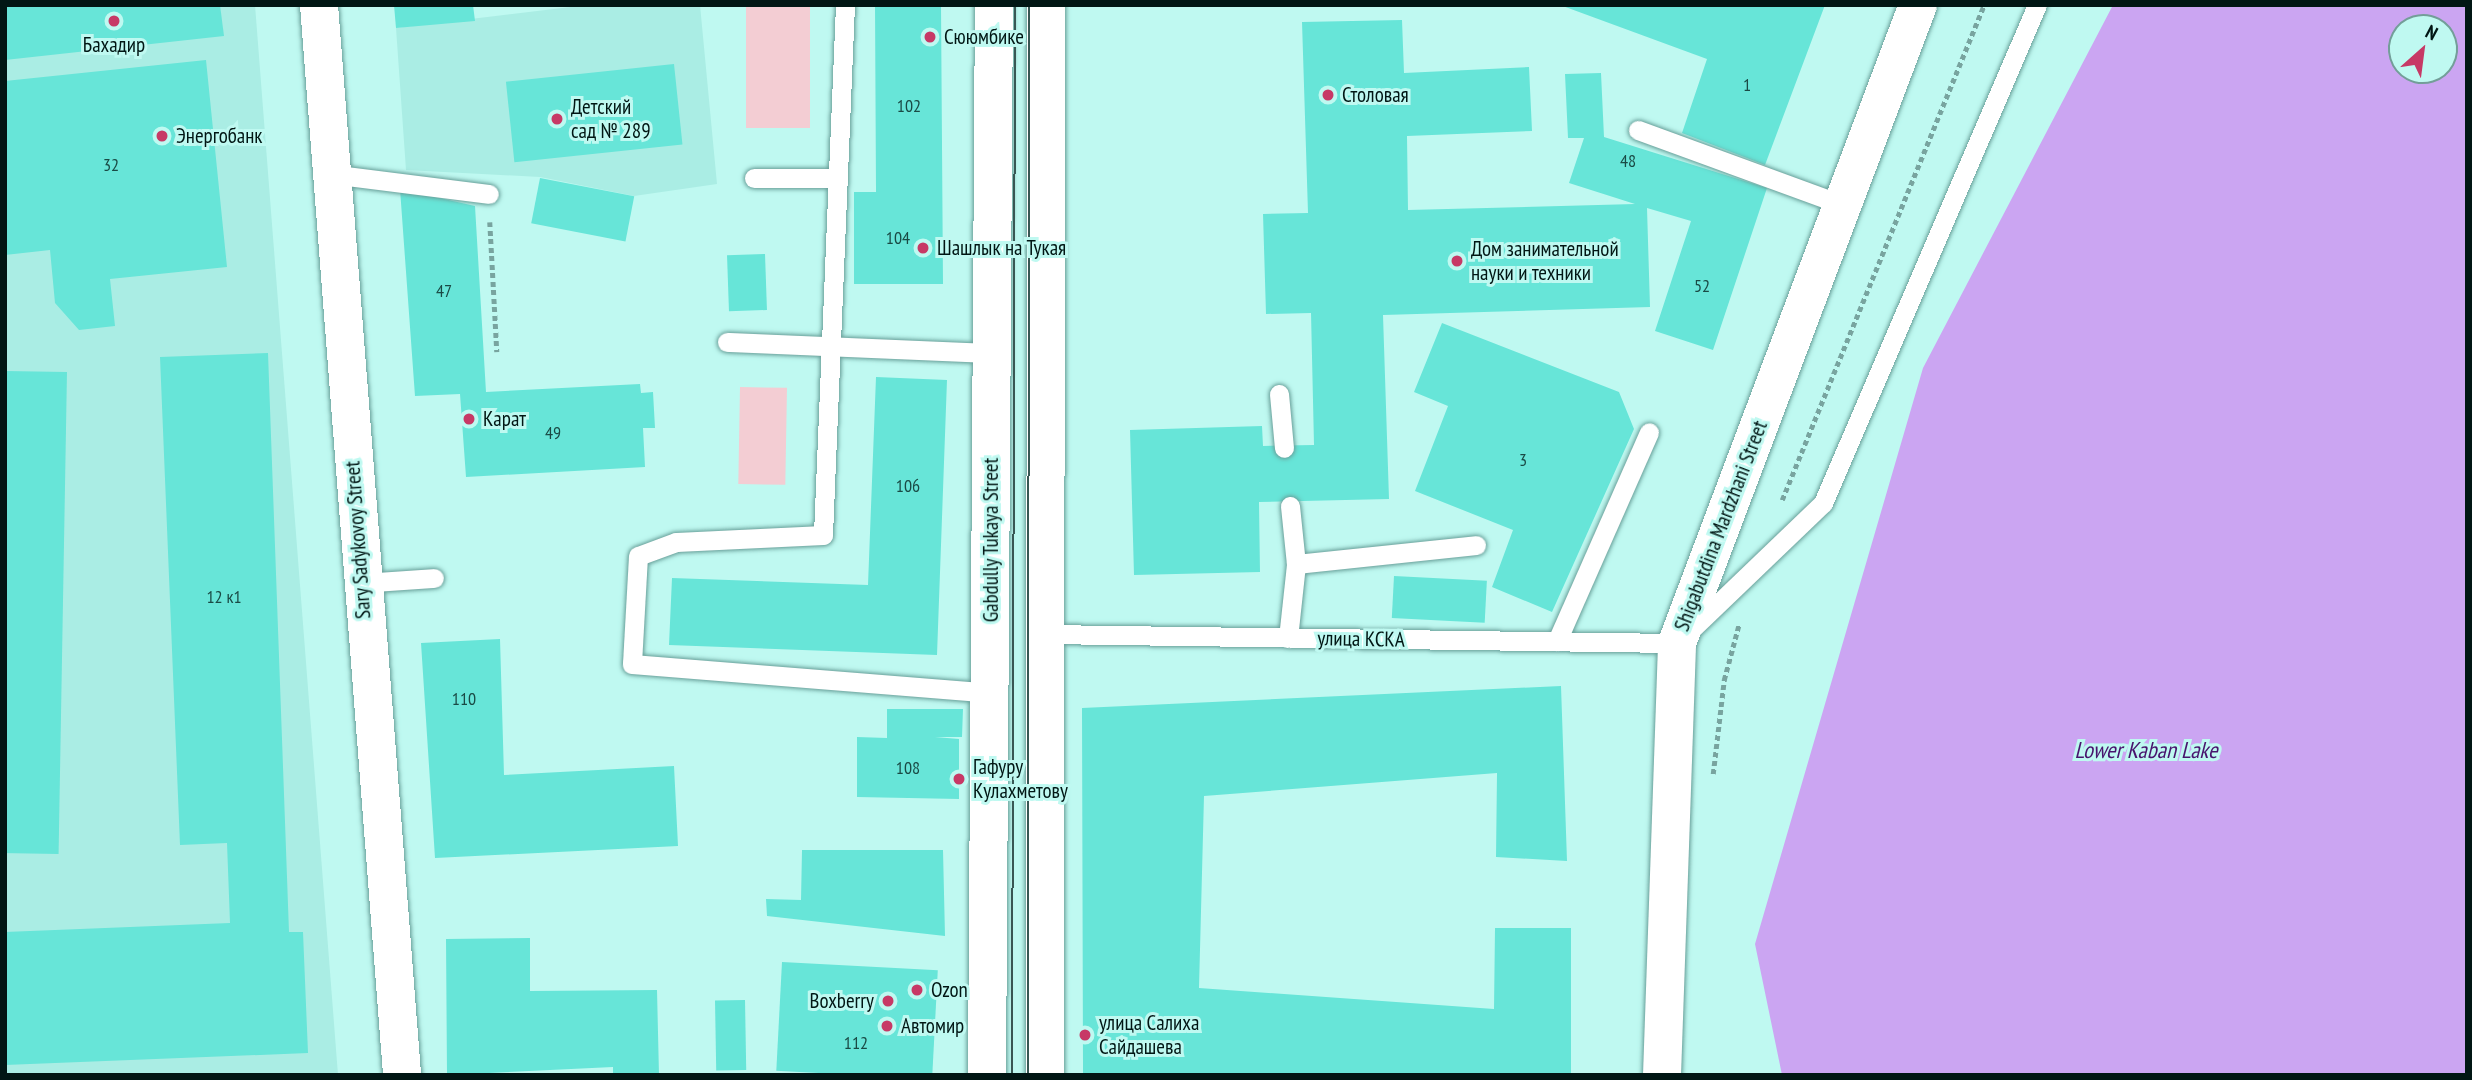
<!DOCTYPE html>
<html>
<head>
<meta charset="utf-8">
<style>
	body { margin:0 }
	#map { position:relative; width:2472px; height:1080px; overflow:hidden; background:#bff9f1; font-family:"PT Sans Narrow",sans-serif }
	div>[style] { position:absolute }
	[style*='--x'] { left:calc(var(--x)*1px); top:calc(var(--y)*1px); width:calc(var(--w)*1px); rotate:calc(var(--a)*1deg) }
	.built>* { inset:0; background:#aaede4 }
	.green>* { inset:0; background:#f3cdd3; transform-origin:0 0 }
	.water>* { inset:0; background:#cba5f2 }
	.building>* { inset:0; background:#67e5d8; transform-origin:0 0 }
	.path>* { height:4.5px; margin-top:-2.25px; transform-origin:0; background:repeating-linear-gradient(90deg,#78a49f 0 5px,transparent 0 8.5px) }
	.roads { filter:drop-shadow(0 0 2px #689f99) drop-shadow(0 0 2px #689f99) }
	.lane>* { height:19px; margin:-9.5px; padding:0 9.5px; transform-origin:9.5px; border-radius:9.5px; background:#fff }
	.street>* { height:38px; margin:-19px; padding:0 19px; transform-origin:19px; border-radius:19px; background:#fff }
	.secondary>* { height:38px; margin:-19px; padding:0 19px; transform-origin:19px; border-radius:19px; background:#fff }
	.tram>* { height:2px; margin:-1px; padding:0 1px; transform-origin:1px; border-radius:1px; background:#385754 }
	.dots>* { width:19px; height:19px; translate:-50% -50%; box-sizing:border-box; border:4px solid #bff9f1; border-radius:50% }
	span { translate:-50% -50%; white-space:nowrap; text-align:center; line-height:1.15; -webkit-text-stroke:6px #bff9f1; paint-order:stroke }
	.number-label { font-size:18px; color:#1a4a45 }
	.number-label span { -webkit-text-stroke-width:0 }
	.poi-label { font-size:21px; color:#011614 }
	.left { translate:0 -50%; text-align:left }
	.right { translate:-100% -50%; text-align:right }
	.street-label { font-size:21px; color:#011614 }
	.water-label { font-size:23px; color:#48146d; font-style:italic }
	.frame { position:absolute; inset:0; border:7px solid #011614; pointer-events:none }
	.north { position:absolute; left:2388px; top:14px; width:70px; height:70px; box-sizing:border-box; background:#bff9f1; border:2px solid #739e99; border-radius:50%; rotate:28deg; font-size:19px; font-weight:700; line-height:28px; text-align:center; color:#011614 }
	.north::after { content:''; display:block; margin:auto; width:24px; height:32px; background:#c73966; clip-path:polygon(50% 0,100% 100%,50% 72%,0 100%) }
</style>
</head>
<body>
<div id="map">
	<div class="built">
		<i style="clip-path:polygon(5px 5px,255px 5px,338px 1075px,5px 1075px)"></i>
		<i style="clip-path:polygon(587px 5px,700px 5px,717px 184px,634px 196px,540px 177px,406px 170px,396px 28px)"></i>
	</div>
	<div class="green">
		<i style="left:746px;top:5px;width:64px;height:123px"></i>
		<i style="left:740px;top:387px;width:47px;height:97px;rotate:1deg"></i>
	</div>
	<div class="water">
		<i style="clip-path:polygon(evenodd,2113px 5px,2467px 5px,2467px 1075px,1782px 1075px,1755px 944px,1923px 368px,2113px 5px,2402px 28px,2444px 28px,2444px 70px,2402px 70px,2402px 28px)"></i>
	</div>
	<div class="building">
		<i style="clip-path:polygon(5px 5px,220px 5px,224px 36px,5px 60px)"></i>
		<i style="clip-path:polygon(394px 5px,473px 5px,475px 21px,396px 28px)"></i>
		<i style="clip-path:polygon(875px 5px,941px 5px,943px 284px,854px 284px,854px 192px,876px 192px)"></i>
		<i style="clip-path:polygon(1560px 5px,1825px 5px,1765px 165px,1682px 133px,1707px 59px)"></i>
		<i style="clip-path:polygon(1402px 20px,1404px 73px,1529px 67px,1532px 131px,1407px 136px,1408px 210px,1635px 204px,1569px 183px,1584px 138px,1568px 138px,1565px 74px,1601px 73px,1604px 137px,1767px 188px,1713px 350px,1655px 331px,1691px 221px,1647px 208px,1650px 307px,1383px 315px,1389px 499px,1259px 502px,1260px 572px,1134px 575px,1130px 430px,1262px 426px,1263px 446px,1314px 445px,1311px 313px,1266px 314px,1263px 214px,1308px 213px,1302px 22px)"></i>
		<i style="clip-path:polygon(206px 60px,227px 267px,110px 279px,115px 326px,79px 330px,55px 303px,50px 250px,5px 255px,5px 81px)"></i>
		<i style="left:674px;top:64px;width:81px;height:169px;rotate:84deg"></i>
		<i style="left:540px;top:178px;width:96px;height:46px;rotate:11deg"></i>
		<i style="clip-path:polygon(400px 189px,475px 206px,486px 392px,640px 384px,641px 393px,653px 392px,655px 428px,643px 428px,645px 467px,466px 477px,460px 394px,415px 396px)"></i>
		<i style="left:765px;top:254px;width:56px;height:38px;rotate:88deg"></i>
		<i style="clip-path:polygon(1442px 323px,1619px 392px,1634px 429px,1552px 612px,1492px 587px,1513px 530px,1415px 491px,1448px 406px,1414px 392px)"></i>
		<i style="clip-path:polygon(268px 353px,289px 932px,303px 932px,308px 1053px,5px 1065px,5px 932px,230px 923px,227px 843px,180px 845px,160px 357px)"></i>
		<i style="left:5px;top:371px;width:62px;height:482px;rotate:1deg"></i>
		<i style="clip-path:polygon(876px 377px,947px 380px,937px 655px,669px 645px,672px 578px,868px 585px)"></i>
		<i style="left:1394px;top:576px;width:93px;height:42px;rotate:3deg"></i>
		<i style="clip-path:polygon(500px 639px,504px 775px,674px 766px,678px 846px,435px 858px,421px 643px)"></i>
		<i style="clip-path:polygon(1561px 686px,1567px 861px,1496px 857px,1497px 773px,1204px 796px,1199px 988px,1494px 1009px,1495px 928px,1571px 928px,1571px 1075px,1083px 1073px,1082px 708px)"></i>
		<i style="clip-path:polygon(887px 709px,963px 709px,962px 737px,935px 737px,959px 739px,959px 799px,857px 797px,857px 737px,887px 738px)"></i>
		<i style="clip-path:polygon(802px 850px,943px 850px,945px 936px,767px 916px,766px 899px,801px 900px)"></i>
		<i style="clip-path:polygon(530px 938px,530px 991px,657px 990px,659px 1075px,613px 1075px,613px 1067px,447px 1075px,446px 939px)"></i>
		<i style="left:782px;top:962px;width:156px;height:109px;rotate:3deg"></i>
		<i style="left:745px;top:1000px;width:70px;height:30px;rotate:89deg"></i>
	</div>
	<div class="path">
		<i style="--x:490;--y:222;--w:130;--a:86.9"></i>
		<i style="--x:1782;--y:500;--w:535;--a:-67.8"></i>
		<i style="--x:1713;--y:774;--w:95;--a:-83.3"></i>
		<i style="--x:1724;--y:680;--w:58;--a:-75"></i>
	</div>
	<div class="roads">
		<div class="lane">
			<i style="--x:845;--y:5;--w:530;--a:92.38"></i>
			<i style="--x:823;--y:535;--w:147;--a:177.3"></i>
			<i style="--x:676;--y:542;--w:40;--a:159.8"></i>
			<i style="--x:638;--y:556;--w:108;--a:93.2"></i>
			<i style="--x:632;--y:664;--w:359;--a:4.6"></i>
			<i style="--x:1638;--y:130;--w:218;--a:20.1"></i>
			<i style="--x:331;--y:174;--w:159;--a:7.2"></i>
			<i style="--x:754;--y:178;--w:84;--a:0"></i>
			<i style="--x:727;--y:342;--w:265;--a:2.4"></i>
			<i style="--x:1279;--y:394;--w:54;--a:84.7"></i>
			<i style="--x:1290;--y:506;--w:58;--a:84.1"></i>
			<i style="--x:361;--y:583;--w:73;--a:-3.9"></i>
			<i style="--x:1045;--y:634;--w:632;--a:0.82"></i>
			<i style="--x:1677;--y:643;--w:202;--a:-43.8"></i>
			<i style="--x:1823;--y:503;--w:542;--a:-66.75"></i>
			<i style="--x:1288;--y:638;--w:74;--a:-83.8"></i>
			<i style="--x:1296;--y:564;--w:181;--a:-6"></i>
			<i style="--x:1557;--y:641;--w:228;--a:-66.2"></i>
		</div>
		<div class="street">
			<i style="--x:1662;--y:1075;--w:432;--a:-88"></i>
			<i style="--x:1677;--y:643;--w:682;--a:-69.31"></i>
		</div>
		<div class="secondary">
			<i style="--x:319;--y:5;--w:1073;--a:85.56"></i>
			<i style="--x:987;--y:1075;--w:1070;--a:-89.63"></i>
			<i style="--x:1045;--y:1075;--w:1070;--a:-89.95"></i>
		</div>
	</div>
	<div class="tram">
		<i style="--x:1012;--y:1075;--w:1070;--a:-89.84"></i>
		<i style="--x:1028;--y:1075;--w:1070;--a:-89.95"></i>
	</div>
	<div class="dots">
		<i style="left:114px;top:21px;background:#c73966"></i>
		<i style="left:930px;top:37px;background:#c73966"></i>
		<i style="left:1328px;top:95px;background:#c73966"></i>
		<i style="left:557px;top:119px;background:#c73966"></i>
		<i style="left:162px;top:136px;background:#c73966"></i>
		<i style="left:923px;top:248px;background:#c73966"></i>
		<i style="left:1457px;top:261px;background:#c73966"></i>
		<i style="left:469px;top:419px;background:#c73966"></i>
		<i style="left:959px;top:779px;background:#c73966"></i>
		<i style="left:917px;top:990px;background:#c73966"></i>
		<i style="left:888px;top:1001px;background:#c73966"></i>
		<i style="left:887px;top:1026px;background:#c73966"></i>
		<i style="left:1085px;top:1035px;background:#c73966"></i>
	</div>
	<div class="number-label">
		<span style="left:1747px;top:85px">1</span>
		<span style="left:909px;top:106px">102</span>
		<span style="left:1628px;top:161px">48</span>
		<span style="left:111px;top:165px">32</span>
		<span style="left:898px;top:238px">104</span>
		<span style="left:1702px;top:286px">52</span>
		<span style="left:444px;top:291px">47</span>
		<span style="left:553px;top:433px">49</span>
		<span style="left:1523px;top:460px">3</span>
		<span style="left:908px;top:486px">106</span>
		<span style="left:224px;top:597px">12 к1</span>
		<span style="left:464px;top:699px">110</span>
		<span style="left:908px;top:768px">108</span>
		<span style="left:856px;top:1043px">112</span>
	</div>
	<div class="poi-label">
		<span class="left" style="left:944px;top:37px">Сююмбике</span>
		<span style="left:114px;top:45px">Бахадир</span>
		<span class="left" style="left:1342px;top:95px">Столовая</span>
		<span class="left" style="left:571px;top:119px">Детский<br>сад № 289</span>
		<span class="left" style="left:176px;top:136px">Энергобанк</span>
		<span class="left" style="left:937px;top:248px">Шашлык на Тукая</span>
		<span class="left" style="left:1471px;top:261px">Дом занимательной<br>науки и техники</span>
		<span class="left" style="left:483px;top:419px">Карат</span>
		<span class="left" style="left:973px;top:779px">Гафуру<br>Кулахметову</span>
		<span class="left" style="left:931px;top:990px">Ozon</span>
		<span class="right" style="left:874px;top:1001px">Boxberry</span>
		<span class="left" style="left:1099px;top:1035px">улица Салиха<br>Сайдашева</span>
		<span class="left" style="left:901px;top:1026px">Автомир</span>
	</div>
	<div class="street-label">
		<span style="left:1721px;top:526px;rotate:-69deg">Shigabutdina Mardzhani Street</span>
		<span style="left:358px;top:540px;rotate:-94deg">Sary Sadykovoy Street</span>
		<span style="left:991px;top:540px;rotate:-90deg">Gabdully Tukaya Street</span>
		<span style="left:1361px;top:639px;rotate:1deg">улица КСКА</span>
	</div>
	<div class="water-label">
		<span style="left:2146px;top:750px">Lower Kaban Lake</span>
	</div>
	<div class="frame"></div>
	<div class="north">N</div>
</div>
</body>
</html>
